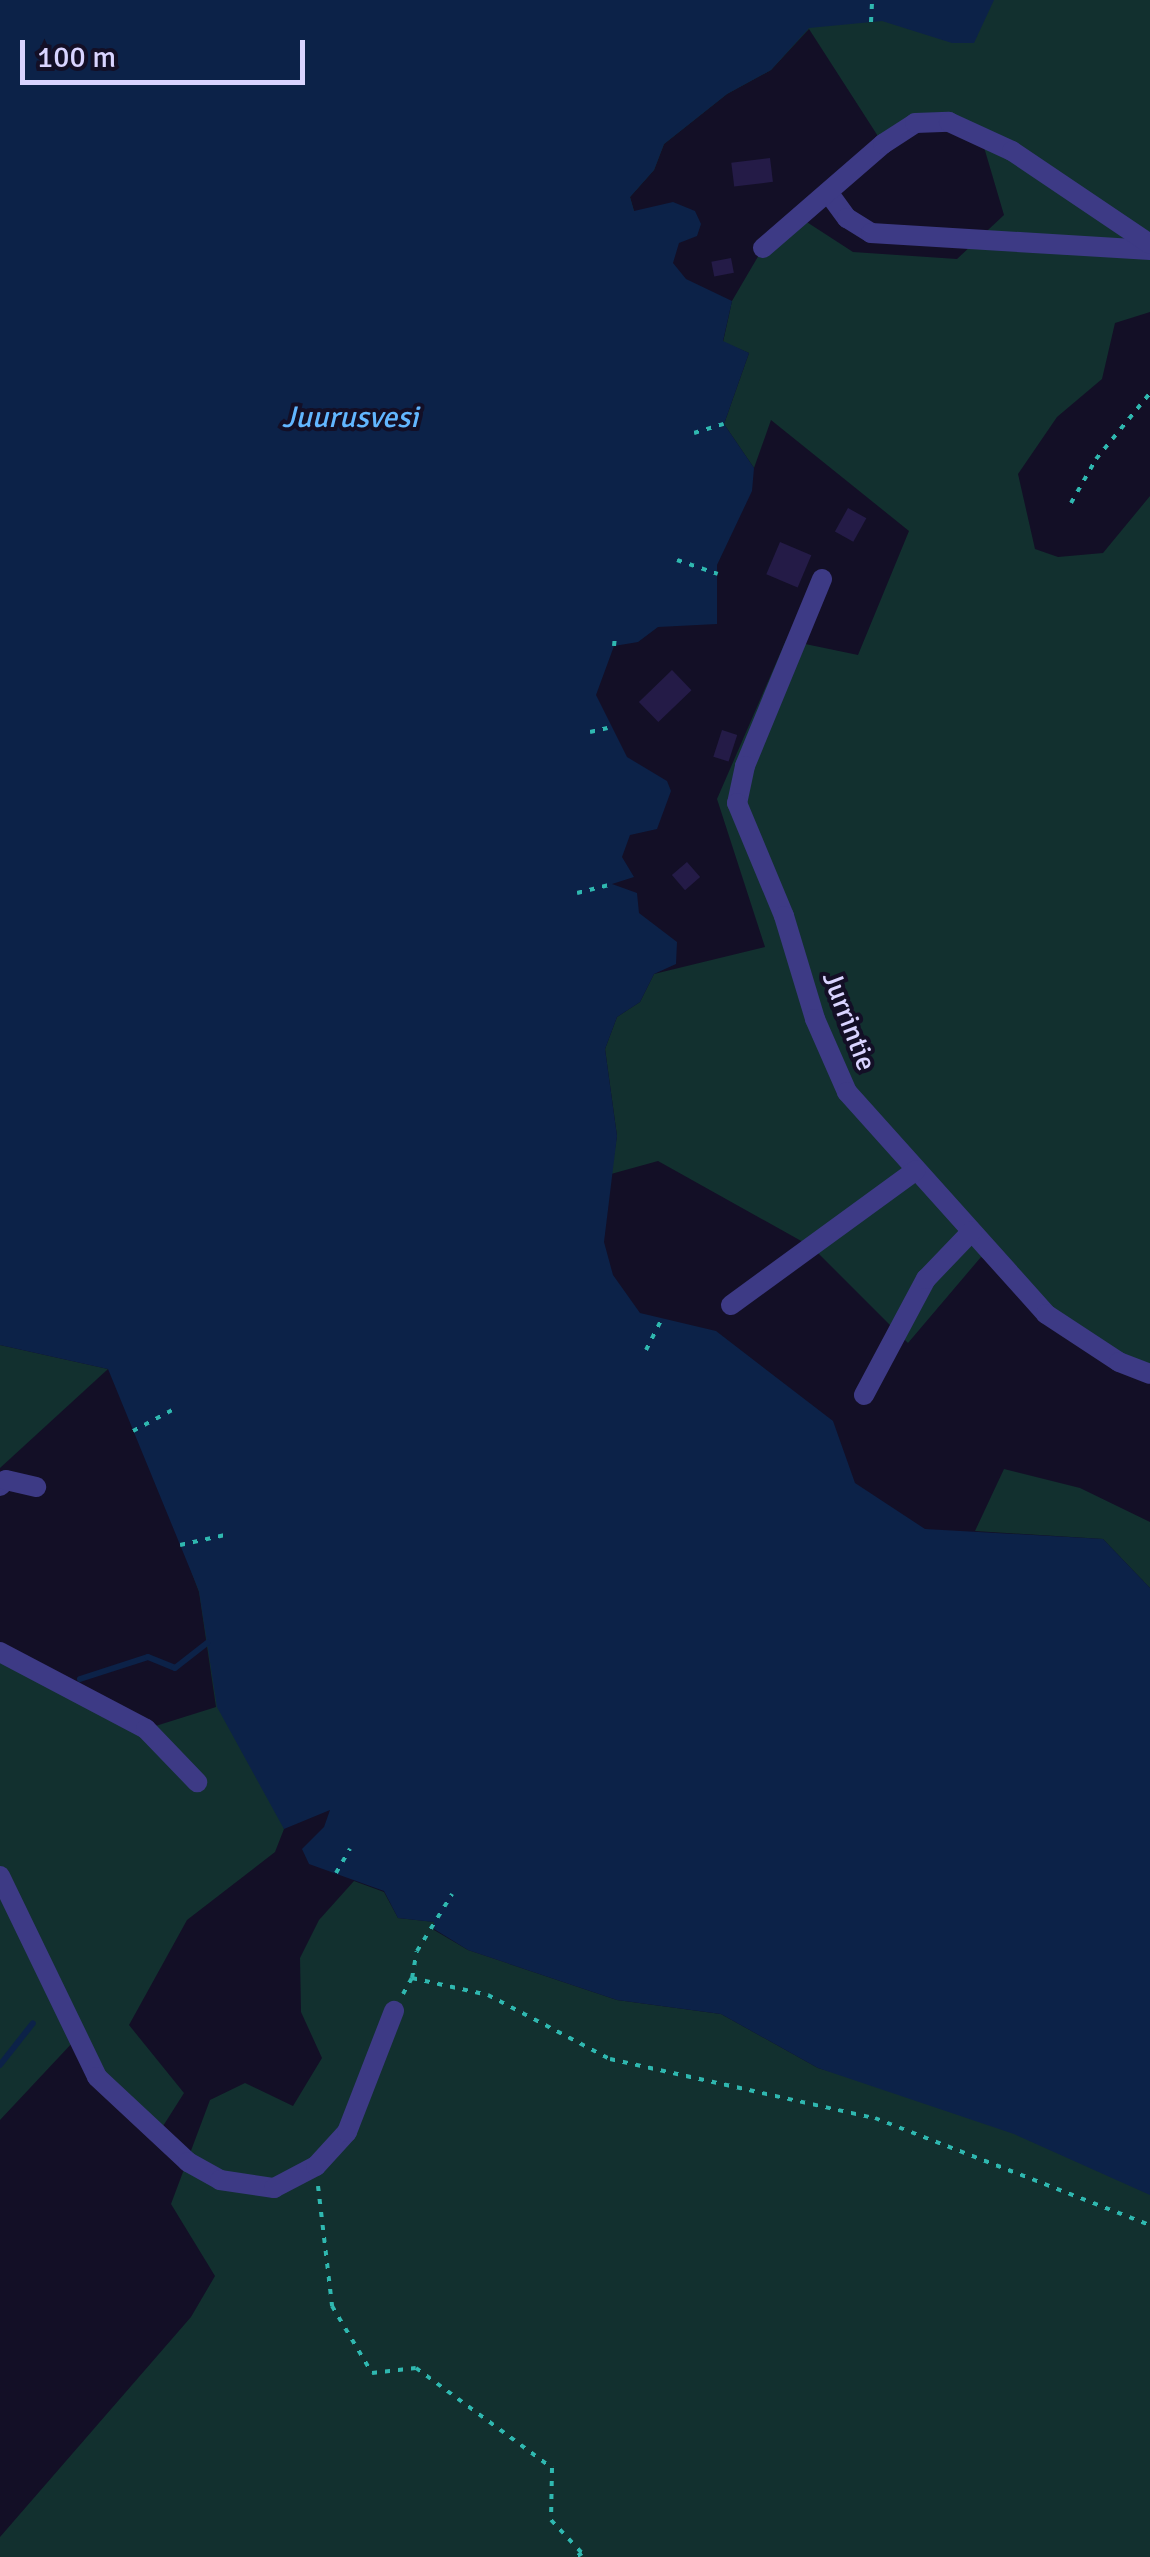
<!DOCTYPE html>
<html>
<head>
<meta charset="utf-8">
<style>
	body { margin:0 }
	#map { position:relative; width:1150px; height:2557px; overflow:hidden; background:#130f26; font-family:Signika,sans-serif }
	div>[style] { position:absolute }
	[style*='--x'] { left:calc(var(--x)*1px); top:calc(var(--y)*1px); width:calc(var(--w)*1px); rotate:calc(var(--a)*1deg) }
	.green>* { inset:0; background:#12302f }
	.water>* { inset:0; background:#0c2248 }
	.stream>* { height:6px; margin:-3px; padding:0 3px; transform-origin:3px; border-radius:3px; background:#0c2248 }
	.building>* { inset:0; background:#241b47; transform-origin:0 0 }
	.path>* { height:4px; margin-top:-2px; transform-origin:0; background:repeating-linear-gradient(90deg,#2fb8b0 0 5px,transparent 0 13px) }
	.minor>* { height:20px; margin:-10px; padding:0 10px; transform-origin:10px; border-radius:10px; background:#3d3a85 }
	span { translate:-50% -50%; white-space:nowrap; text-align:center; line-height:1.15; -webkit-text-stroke:8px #130f26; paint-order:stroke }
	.street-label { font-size:28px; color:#d9d4ff }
	.water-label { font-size:30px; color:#62b6ff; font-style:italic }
	.scale { position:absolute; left:20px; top:40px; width:285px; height:45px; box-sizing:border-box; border:5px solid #d9d4ff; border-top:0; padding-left:12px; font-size:30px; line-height:35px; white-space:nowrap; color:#d9d4ff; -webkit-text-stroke:8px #130f26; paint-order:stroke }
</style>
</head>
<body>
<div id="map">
	<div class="green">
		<i style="clip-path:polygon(611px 0,1150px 0,1150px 312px,1115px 323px,1102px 379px,1057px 417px,1018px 474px,1035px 549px,1058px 557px,1103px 553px,1150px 496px,1150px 1374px,1119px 1362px,981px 1257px,908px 1343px,812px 1247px,658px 1161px,611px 1174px,617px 1136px,605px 1049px,617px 1017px,640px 1002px,654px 974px,765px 947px,717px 799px,786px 640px,858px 655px,909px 531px,771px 420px,754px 468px,724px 424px,749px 353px,723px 342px,732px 301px,763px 248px,799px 217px,853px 252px,957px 259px,1004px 215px,981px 137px,949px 122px,883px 144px,809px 29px,771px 70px,727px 94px,664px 144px,654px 170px,630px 197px,634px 211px,531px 207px)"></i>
		<i style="clip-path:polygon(0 1345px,108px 1369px,0 1468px)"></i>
		<i style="clip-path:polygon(1004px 1469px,1080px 1488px,1150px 1522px,1150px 1588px,1103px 1539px,975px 1531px)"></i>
		<i style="clip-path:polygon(223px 1556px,284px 1829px,275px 1852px,187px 1920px,129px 2025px,184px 2093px,158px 2134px,74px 2041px,0 2120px,0 1652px,146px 1729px,216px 1707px,199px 1592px,189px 1565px)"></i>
		<i style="clip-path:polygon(354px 1881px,384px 1892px,398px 1918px,435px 1922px,434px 1930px,468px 1950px,617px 2000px,721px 2014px,818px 2068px,1150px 2164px,1150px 2557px,0 2557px,0 2537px,191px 2317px,215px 2276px,171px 2204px,210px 2100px,245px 2083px,293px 2106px,322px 2058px,301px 2012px,300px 1958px,319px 1920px)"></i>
	</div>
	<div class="water">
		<i style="clip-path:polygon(0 0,994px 0,974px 43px,952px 43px,882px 21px,809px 28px,771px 70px,727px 94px,664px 144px,654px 170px,630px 197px,634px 211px,673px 202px,695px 211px,701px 224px,697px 236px,679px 243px,673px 263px,686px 279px,732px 301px,723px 341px,749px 353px,724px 424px,754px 468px,752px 491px,717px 565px,717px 624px,658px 627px,638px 642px,614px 646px,596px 695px,627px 757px,667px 781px,671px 791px,657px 829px,630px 835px,622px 857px,634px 877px,612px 884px,637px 893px,639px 913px,677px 942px,676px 964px,654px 974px,640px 1002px,617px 1017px,605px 1049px,617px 1136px,604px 1242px,613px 1275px,640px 1313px,716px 1331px,833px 1421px,855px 1483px,925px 1529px,1103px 1539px,1150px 1588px,1150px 2195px,1014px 2134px,818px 2068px,721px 2014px,617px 2000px,468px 1950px,434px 1929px,434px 1922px,398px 1918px,384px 1891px,309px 1864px,302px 1849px,324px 1827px,330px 1810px,284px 1829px,217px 1707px,199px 1591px,108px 1369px,0 1345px)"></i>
	</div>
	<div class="stream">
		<i style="--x:80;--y:1679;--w:71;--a:-17.9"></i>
		<i style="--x:148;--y:1657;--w:29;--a:22"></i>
		<i style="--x:175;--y:1668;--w:41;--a:-38"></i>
		<i style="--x:0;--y:2065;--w:53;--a:-51.8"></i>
	</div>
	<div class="building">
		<i style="left:770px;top:158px;width:24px;height:39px;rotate:83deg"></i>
		<i style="left:731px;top:258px;width:15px;height:20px;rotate:79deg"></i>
		<i style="left:848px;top:508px;width:21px;height:27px;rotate:29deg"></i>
		<i style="left:780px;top:542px;width:34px;height:35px;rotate:23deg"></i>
		<i style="left:672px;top:670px;width:28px;height:46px;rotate:46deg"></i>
		<i style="left:722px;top:730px;width:16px;height:28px;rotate:18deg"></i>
		<i style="left:687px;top:862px;width:20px;height:20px;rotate:49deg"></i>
	</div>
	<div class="path">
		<i style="--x:871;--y:22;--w:22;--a:-87"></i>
		<i style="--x:694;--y:433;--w:31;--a:-17"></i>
		<i style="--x:1071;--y:503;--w:51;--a:-60.4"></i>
		<i style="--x:1096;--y:459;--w:85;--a:-50.7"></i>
		<i style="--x:677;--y:560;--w:43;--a:18.9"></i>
		<i style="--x:614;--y:646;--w:10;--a:-84"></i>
		<i style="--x:590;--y:732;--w:18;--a:-13"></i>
		<i style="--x:577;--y:893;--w:36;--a:-14"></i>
		<i style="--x:646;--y:1350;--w:36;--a:-63"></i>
		<i style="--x:133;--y:1431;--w:44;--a:-28.3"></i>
		<i style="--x:180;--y:1545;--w:46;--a:-12.5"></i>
		<i style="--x:336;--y:1873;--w:28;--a:-60"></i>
		<i style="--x:412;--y:1978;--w:27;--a:-80"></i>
		<i style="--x:417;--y:1951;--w:67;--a:-58.4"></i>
		<i style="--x:403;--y:1994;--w:18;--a:-61"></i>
		<i style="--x:412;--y:1978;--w:78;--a:12.6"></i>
		<i style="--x:488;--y:1995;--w:138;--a:27.7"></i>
		<i style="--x:610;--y:2059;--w:271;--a:12.6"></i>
		<i style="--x:875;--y:2118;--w:295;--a:21.3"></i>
		<i style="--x:318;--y:2186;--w:121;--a:83.3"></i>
		<i style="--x:332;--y:2306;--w:78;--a:59.2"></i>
		<i style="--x:372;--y:2373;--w:44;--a:-6.5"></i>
		<i style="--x:416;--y:2368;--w:169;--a:36.3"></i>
		<i style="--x:552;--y:2468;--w:52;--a:91.1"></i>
		<i style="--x:551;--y:2520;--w:45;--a:46.8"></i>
		<i style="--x:582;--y:2553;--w:7;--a:146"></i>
	</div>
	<div class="minor">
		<i style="--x:830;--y:195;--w:29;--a:54"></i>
		<i style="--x:847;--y:218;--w:28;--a:32"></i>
		<i style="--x:871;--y:233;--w:280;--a:3.5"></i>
		<i style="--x:763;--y:248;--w:159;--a:-40.9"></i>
		<i style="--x:883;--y:144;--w:38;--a:-33"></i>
		<i style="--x:915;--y:123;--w:34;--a:-2"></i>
		<i style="--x:949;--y:122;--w:69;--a:24.7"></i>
		<i style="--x:1012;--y:151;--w:166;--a:34"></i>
		<i style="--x:822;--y:579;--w:202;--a:112.4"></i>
		<i style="--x:745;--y:766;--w:38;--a:102"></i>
		<i style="--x:737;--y:803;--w:122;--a:67.4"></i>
		<i style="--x:784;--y:916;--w:108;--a:73.2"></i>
		<i style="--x:815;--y:1019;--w:80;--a:66.3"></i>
		<i style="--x:847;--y:1092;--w:298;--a:48.1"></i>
		<i style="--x:1046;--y:1314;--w:87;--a:33.3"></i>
		<i style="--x:1119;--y:1362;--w:33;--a:21"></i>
		<i style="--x:731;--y:1305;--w:229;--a:-36.1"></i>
		<i style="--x:864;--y:1395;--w:132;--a:-61.9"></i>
		<i style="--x:926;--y:1279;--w:66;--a:-46.2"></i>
		<i style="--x:0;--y:1486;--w:8;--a:-45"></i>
		<i style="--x:6;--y:1480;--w:31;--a:13"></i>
		<i style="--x:0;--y:1652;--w:165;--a:27.8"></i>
		<i style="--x:146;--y:1729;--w:74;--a:46.1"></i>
		<i style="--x:0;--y:1876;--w:223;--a:64.2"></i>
		<i style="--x:97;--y:2077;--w:125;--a:43"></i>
		<i style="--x:188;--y:2162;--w:37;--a:29"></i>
		<i style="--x:220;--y:2180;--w:55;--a:8.4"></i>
		<i style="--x:274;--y:2188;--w:47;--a:-27.6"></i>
		<i style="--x:316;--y:2166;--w:46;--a:-47.6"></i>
		<i style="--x:347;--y:2132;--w:130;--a:-68.8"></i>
	</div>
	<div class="street-label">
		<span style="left:849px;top:1021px;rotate:69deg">Jurrintie</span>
	</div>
	<div class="water-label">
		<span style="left:350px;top:418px">Juurusvesi</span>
	</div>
	<div class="scale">100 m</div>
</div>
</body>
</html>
